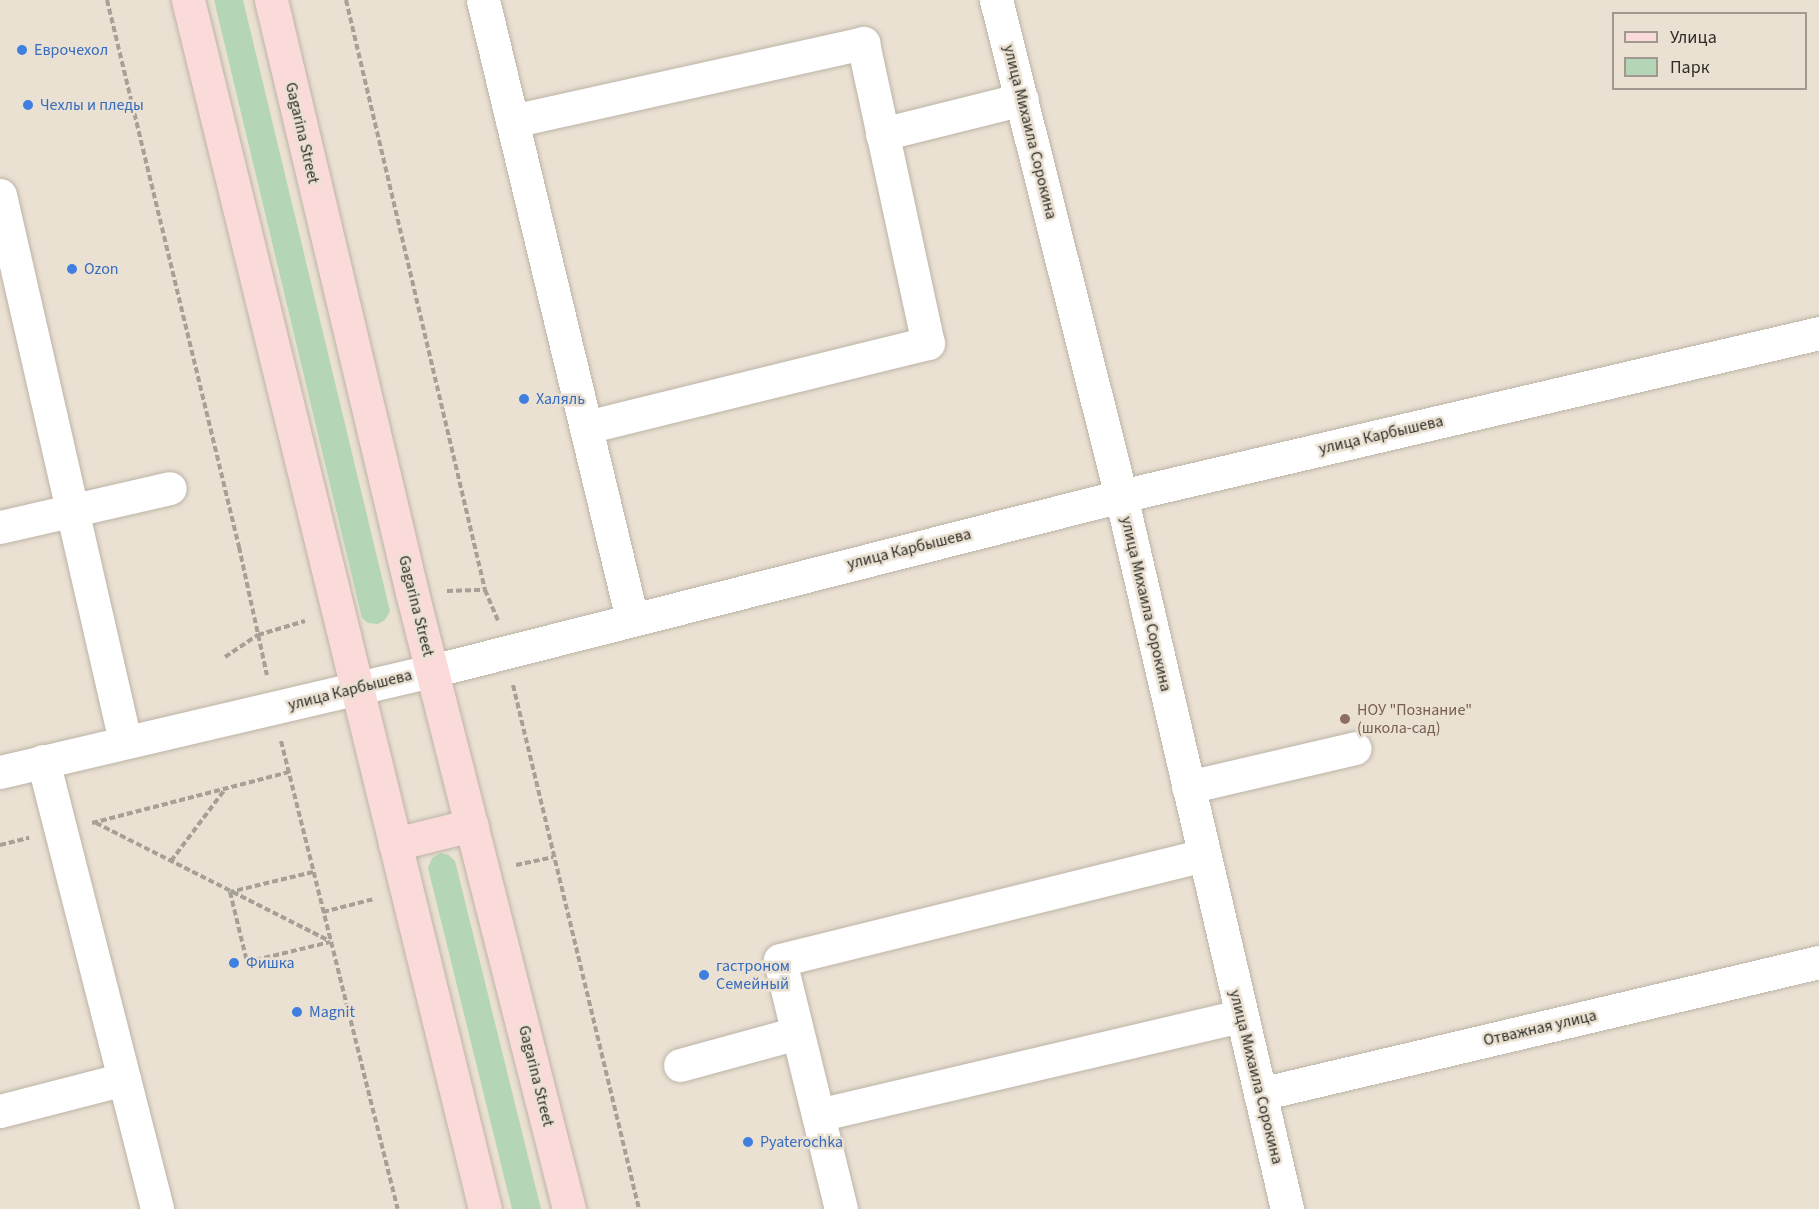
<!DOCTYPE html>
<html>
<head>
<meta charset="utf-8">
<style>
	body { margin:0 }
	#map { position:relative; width:1819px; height:1209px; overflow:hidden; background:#eae1d3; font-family:"Source Sans 3",sans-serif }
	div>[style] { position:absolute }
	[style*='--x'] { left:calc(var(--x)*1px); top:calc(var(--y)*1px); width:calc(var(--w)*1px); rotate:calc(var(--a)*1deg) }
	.green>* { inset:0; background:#b4d6b7 }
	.path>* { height:4px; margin-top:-2px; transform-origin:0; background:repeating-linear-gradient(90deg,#a7a096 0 6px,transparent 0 9px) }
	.roads { filter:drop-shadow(0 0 2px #bcb3a6) drop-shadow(0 0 2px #bcb3a6) }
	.minor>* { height:33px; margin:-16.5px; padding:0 16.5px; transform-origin:16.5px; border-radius:16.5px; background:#fff }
	.major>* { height:33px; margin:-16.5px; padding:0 16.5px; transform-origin:16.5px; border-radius:16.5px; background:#fbdada }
	.dots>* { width:16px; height:16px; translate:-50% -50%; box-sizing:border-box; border:3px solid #eae1d3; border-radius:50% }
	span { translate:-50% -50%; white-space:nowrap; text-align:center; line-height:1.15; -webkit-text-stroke:5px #eae1d3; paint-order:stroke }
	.shop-label { font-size:16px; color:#366cbe }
	.left { translate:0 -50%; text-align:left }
	.street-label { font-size:16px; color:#302d28 }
	.education-label { font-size:16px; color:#785e54 }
	.legend { position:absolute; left:1612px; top:12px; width:195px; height:78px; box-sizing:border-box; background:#eae1d3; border:2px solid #a0998f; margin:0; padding:8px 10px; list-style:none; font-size:18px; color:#302d28 }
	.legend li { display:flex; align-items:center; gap:12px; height:30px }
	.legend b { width:30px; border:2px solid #a0998f }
</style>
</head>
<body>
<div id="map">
	<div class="green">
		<i style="clip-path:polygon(214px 0,243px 0,390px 611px,385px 620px,378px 624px,368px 623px,362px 618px)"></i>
		<i style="clip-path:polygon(441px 853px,449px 855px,455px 861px,541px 1209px,512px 1209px,428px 868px,432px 858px)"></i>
	</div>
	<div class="path">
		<i style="--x:107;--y:0;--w:563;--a:76.43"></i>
		<i style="--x:239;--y:547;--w:131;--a:77.7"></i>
		<i style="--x:346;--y:0;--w:606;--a:76.74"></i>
		<i style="--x:485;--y:590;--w:33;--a:67"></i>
		<i style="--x:447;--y:591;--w:38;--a:-2"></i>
		<i style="--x:225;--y:657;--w:40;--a:-34"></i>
		<i style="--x:258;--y:635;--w:49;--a:-16.6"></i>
		<i style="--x:513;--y:685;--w:539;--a:76.48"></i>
		<i style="--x:281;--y:741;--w:482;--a:76"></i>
		<i style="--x:92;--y:823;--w:203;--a:-14.5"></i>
		<i style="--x:96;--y:823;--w:262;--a:26.8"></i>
		<i style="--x:0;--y:845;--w:30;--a:-14"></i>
		<i style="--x:171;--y:861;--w:91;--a:-53"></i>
		<i style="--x:516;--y:865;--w:38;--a:-12"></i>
		<i style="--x:313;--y:872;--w:85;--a:166.5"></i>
		<i style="--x:230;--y:892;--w:72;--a:76.3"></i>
		<i style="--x:247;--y:962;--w:85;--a:-13.5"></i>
		<i style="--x:323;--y:912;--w:53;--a:-14.3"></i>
	</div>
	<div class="roads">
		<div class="minor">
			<i style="--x:483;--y:0;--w:637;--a:76.47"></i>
			<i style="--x:996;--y:0;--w:512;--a:75.86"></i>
			<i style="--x:1121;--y:496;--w:732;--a:76.89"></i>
			<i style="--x:512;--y:121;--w:360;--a:-12.5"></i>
			<i style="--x:863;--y:43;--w:307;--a:77.8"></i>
			<i style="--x:928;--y:343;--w:352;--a:166.2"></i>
			<i style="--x:882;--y:134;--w:144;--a:-14"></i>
			<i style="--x:0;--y:195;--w:560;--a:77.11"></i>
			<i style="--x:0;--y:527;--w:174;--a:-12.9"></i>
			<i style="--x:43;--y:761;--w:462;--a:75.7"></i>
			<i style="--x:0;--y:772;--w:444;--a:-13.2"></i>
			<i style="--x:432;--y:671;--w:711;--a:-14.25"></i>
			<i style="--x:1121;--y:496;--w:717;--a:-13.14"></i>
			<i style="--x:1188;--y:787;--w:171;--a:-13.1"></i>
			<i style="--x:680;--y:1065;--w:121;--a:-15.3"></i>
			<i style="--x:1260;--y:1094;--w:574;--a:-13.29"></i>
			<i style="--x:0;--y:1111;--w:128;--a:-14.5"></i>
			<i style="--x:818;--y:1115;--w:434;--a:-13.2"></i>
			<i style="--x:841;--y:1209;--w:256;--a:-103.8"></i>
			<i style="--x:780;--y:960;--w:437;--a:-13.9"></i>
		</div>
		<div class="major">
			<i style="--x:188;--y:0;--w:1245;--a:76.2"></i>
			<i style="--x:271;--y:0;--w:610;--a:76.62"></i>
			<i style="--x:412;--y:593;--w:636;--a:75.7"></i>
			<i style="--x:395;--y:844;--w:79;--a:-13.9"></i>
		</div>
	</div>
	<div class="dots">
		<i style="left:22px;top:50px;background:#3f7fe0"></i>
		<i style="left:28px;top:105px;background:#3f7fe0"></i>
		<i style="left:72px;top:269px;background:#3f7fe0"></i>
		<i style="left:524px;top:399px;background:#3f7fe0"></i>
		<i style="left:1345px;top:719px;background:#8d6e63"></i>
		<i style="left:234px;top:963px;background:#3f7fe0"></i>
		<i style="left:704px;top:975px;background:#3f7fe0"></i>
		<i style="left:297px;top:1012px;background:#3f7fe0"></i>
		<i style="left:748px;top:1142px;background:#3f7fe0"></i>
	</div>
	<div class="shop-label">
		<span class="left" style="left:34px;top:50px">Еврочехол</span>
		<span class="left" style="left:40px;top:105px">Чехлы и пледы</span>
		<span class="left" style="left:84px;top:269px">Ozon</span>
		<span class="left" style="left:536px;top:399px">Халяль</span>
		<span class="left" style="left:246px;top:963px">Фишка</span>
		<span class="left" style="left:716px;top:975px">гастроном<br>Семейный</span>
		<span class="left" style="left:309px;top:1012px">Magnit</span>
		<span class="left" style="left:760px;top:1142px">Pyaterochka</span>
	</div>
	<div class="street-label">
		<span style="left:1030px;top:132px;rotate:76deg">улица Михаила Сорокина</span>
		<span style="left:302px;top:133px;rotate:77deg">Gagarina Street</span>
		<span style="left:1381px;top:435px;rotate:-13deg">улица Карбышева</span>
		<span style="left:909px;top:549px;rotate:-14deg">улица Карбышева</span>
		<span style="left:1146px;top:604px;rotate:77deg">улица Михаила Сорокина</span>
		<span style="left:416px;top:606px;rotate:76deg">Gagarina Street</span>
		<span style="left:350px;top:690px;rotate:-14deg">улица Карбышева</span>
		<span style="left:1540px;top:1028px;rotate:-13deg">Отважная улица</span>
		<span style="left:536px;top:1076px;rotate:76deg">Gagarina Street</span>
		<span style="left:1256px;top:1077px;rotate:76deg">улица Михаила Сорокина</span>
	</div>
	<div class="education-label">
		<span class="left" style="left:1357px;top:719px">НОУ "Познание"<br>(школа-сад)</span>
	</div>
	<ul class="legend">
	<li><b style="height:8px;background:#fbdada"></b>Улица</li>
	<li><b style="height:16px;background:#b4d6b7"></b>Парк</li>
	</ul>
</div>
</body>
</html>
